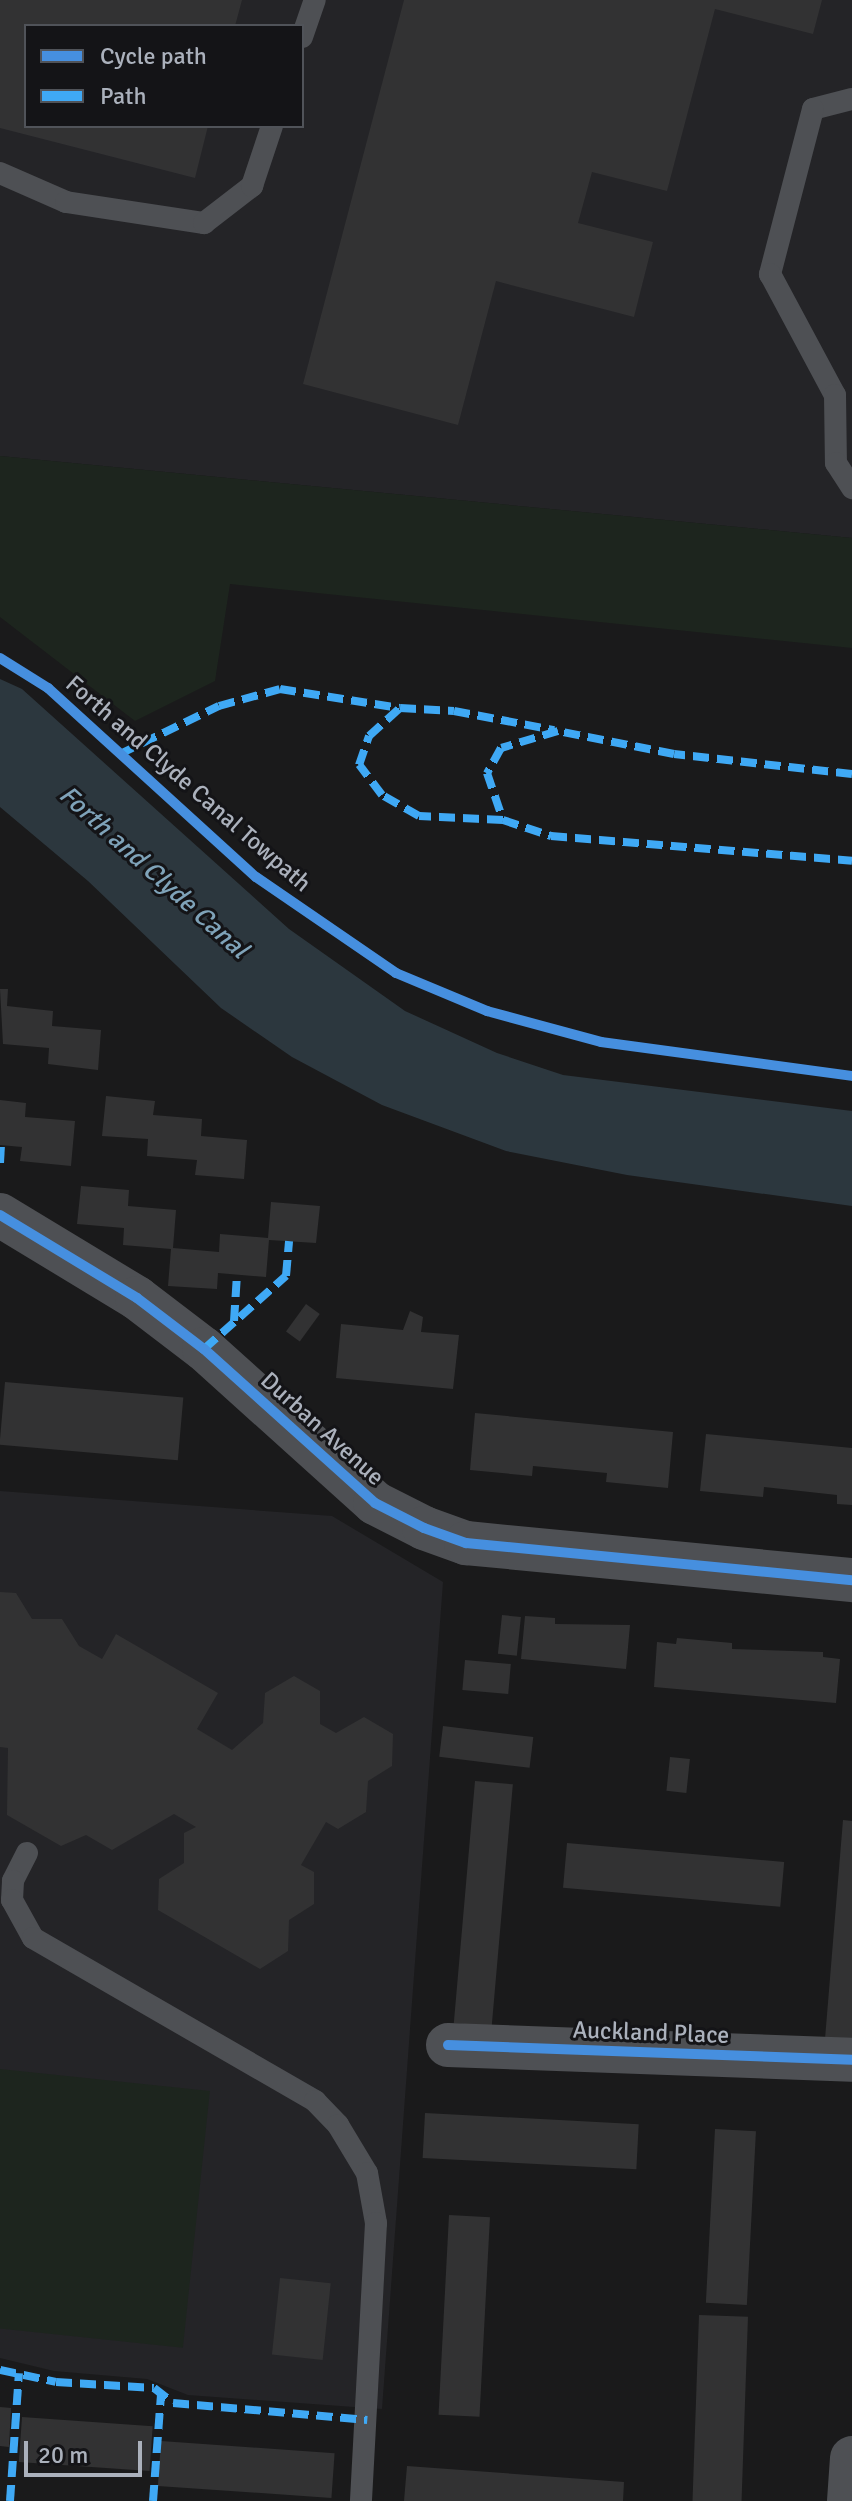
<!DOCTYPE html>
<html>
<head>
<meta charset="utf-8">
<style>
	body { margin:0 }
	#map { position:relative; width:852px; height:2501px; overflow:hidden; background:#1a1a1b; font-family:Signika,sans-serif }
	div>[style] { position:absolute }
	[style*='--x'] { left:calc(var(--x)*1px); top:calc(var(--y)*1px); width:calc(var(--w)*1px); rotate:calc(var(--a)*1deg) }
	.built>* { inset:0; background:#242427 }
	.green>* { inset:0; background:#1d251e; transform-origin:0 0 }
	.water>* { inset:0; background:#2c373e }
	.building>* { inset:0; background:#323233; transform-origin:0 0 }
	.service>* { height:22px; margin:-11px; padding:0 11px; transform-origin:11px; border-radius:11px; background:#4e5054 }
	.minor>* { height:44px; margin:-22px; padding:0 22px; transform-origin:22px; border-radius:22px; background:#4e5054 }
	.quiet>* { height:8px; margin-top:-4px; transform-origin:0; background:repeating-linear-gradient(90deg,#3fa9f5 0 16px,transparent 0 24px) }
	.cycleway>* { height:10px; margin:-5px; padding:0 5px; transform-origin:5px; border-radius:5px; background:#468fdf }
	span { translate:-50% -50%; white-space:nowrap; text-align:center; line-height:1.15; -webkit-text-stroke:6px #141417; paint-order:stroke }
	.street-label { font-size:24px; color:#abb1bc }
	.water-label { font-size:26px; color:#7fa3b9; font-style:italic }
	.legend { position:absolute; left:24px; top:24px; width:280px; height:104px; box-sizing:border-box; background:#141417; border:2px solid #505359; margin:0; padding:10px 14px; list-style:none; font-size:24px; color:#abb1bc }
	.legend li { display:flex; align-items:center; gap:16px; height:40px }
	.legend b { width:40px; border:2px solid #505359 }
	.scale { position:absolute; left:24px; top:2441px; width:118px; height:36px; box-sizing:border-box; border:4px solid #abb1bc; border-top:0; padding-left:10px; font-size:24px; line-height:28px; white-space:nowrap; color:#abb1bc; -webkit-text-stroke:6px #141417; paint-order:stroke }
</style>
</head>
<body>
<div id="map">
	<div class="built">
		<i style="clip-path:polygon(evenodd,0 0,852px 0,852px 538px,0 456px,0 0,26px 26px,302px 26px,302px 126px,26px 126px,26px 26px)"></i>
		<i style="clip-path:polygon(0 1491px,332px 1516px,443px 1582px,382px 2409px,188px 2395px,147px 2379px,54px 2371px,0 2358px)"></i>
	</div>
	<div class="green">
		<i style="clip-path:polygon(0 456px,852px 538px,852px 648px,230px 584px,215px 681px,135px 721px,0 617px)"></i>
		<i style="left:0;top:2069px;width:211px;height:258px;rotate:6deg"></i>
	</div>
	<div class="water">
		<i style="clip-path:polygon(0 679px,22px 689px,289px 929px,405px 1011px,497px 1053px,563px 1075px,852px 1111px,852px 1206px,627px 1175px,506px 1151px,382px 1105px,292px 1057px,221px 1008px,88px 881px,0 807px)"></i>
	</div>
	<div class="building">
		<i style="clip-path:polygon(0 0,242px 0,235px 26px,26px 26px,26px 126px,208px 126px,195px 178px,0 128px)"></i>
		<i style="clip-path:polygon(404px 0,822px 0,813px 34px,715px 9px,667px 191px,592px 172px,578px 223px,653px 242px,634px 317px,496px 281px,458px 425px,303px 384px)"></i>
		<i style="clip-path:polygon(0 989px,8px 989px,7px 1006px,53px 1011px,52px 1026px,101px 1030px,98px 1070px,48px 1064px,49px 1048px,3px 1044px)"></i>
		<i style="clip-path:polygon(106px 1096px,155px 1101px,153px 1115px,202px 1119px,201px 1136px,247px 1140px,244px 1179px,195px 1175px,197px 1160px,147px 1156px,148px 1139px,102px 1136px)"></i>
		<i style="clip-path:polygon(0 1100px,26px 1103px,25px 1117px,75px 1121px,71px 1166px,20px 1161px,22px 1147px,0 1145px)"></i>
		<i style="clip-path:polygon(81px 1186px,129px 1190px,128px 1206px,176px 1210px,173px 1248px,219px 1252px,220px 1234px,268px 1238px,271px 1202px,320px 1206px,316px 1243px,269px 1240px,266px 1277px,218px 1273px,217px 1289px,168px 1286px,171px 1249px,123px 1245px,124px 1228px,77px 1224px)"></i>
		<i style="left:306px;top:1304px;width:17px;height:34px;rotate:36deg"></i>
		<i style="clip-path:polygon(410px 1311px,423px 1317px,421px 1332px,459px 1335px,453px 1389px,336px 1378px,341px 1324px,403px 1330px)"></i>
		<i style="left:5px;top:1382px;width:179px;height:63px;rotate:5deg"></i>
		<i style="clip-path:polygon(475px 1413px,673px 1432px,668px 1488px,606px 1482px,607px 1473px,533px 1466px,532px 1476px,470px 1470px)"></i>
		<i style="clip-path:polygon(706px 1434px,852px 1448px,852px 1505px,837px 1504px,837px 1495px,764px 1487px,763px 1497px,700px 1491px)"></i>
		<i style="clip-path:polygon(0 1592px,16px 1593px,32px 1619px,62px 1619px,79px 1646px,102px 1659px,116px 1634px,218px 1693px,197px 1729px,232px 1750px,263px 1723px,265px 1693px,294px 1676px,320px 1691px,320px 1724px,336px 1733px,364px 1717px,393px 1734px,392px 1766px,368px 1781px,366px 1812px,338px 1829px,326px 1822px,301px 1865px,314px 1872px,314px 1904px,289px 1920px,288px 1951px,260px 1969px,158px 1910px,159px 1879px,184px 1863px,184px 1833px,196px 1827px,174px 1814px,112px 1850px,86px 1835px,61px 1846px,7px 1815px,8px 1748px,0 1747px)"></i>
		<i style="left:502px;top:1615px;width:19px;height:39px;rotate:6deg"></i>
		<i style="clip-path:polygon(525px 1616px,555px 1618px,555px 1624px,630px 1625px,626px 1669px,521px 1659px)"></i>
		<i style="clip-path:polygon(677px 1638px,732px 1643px,732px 1649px,823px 1652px,823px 1657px,840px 1659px,836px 1703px,654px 1687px,657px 1642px,676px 1644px)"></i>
		<i style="left:465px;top:1660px;width:46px;height:30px;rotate:5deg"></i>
		<i style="left:443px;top:1726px;width:91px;height:31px;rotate:7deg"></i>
		<i style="left:670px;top:1757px;width:20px;height:34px;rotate:6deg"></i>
		<i style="left:475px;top:1781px;width:38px;height:243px;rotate:5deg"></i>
		<i style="clip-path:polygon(843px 1820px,852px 1821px,852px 2041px,825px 2039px)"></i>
		<i style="left:567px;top:1843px;width:218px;height:45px;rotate:5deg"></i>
		<i style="left:425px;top:2113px;width:214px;height:45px;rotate:3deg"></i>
		<i style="left:715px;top:2129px;width:41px;height:174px;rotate:3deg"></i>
		<i style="left:449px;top:2215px;width:41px;height:200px;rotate:3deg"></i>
		<i style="left:280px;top:2278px;width:51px;height:77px;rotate:6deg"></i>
		<i style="left:699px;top:2315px;width:49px;height:186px;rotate:2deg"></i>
		<i style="clip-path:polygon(0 2407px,11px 2408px,9px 2447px,0 2446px)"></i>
		<i style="left:22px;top:2417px;width:131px;height:45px;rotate:4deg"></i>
		<i style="left:161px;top:2441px;width:174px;height:45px;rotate:4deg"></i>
		<i style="clip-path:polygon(407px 2466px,624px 2482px,623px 2501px,404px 2501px)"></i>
	</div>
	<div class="service">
		<i style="--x:302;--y:37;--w:39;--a:-71"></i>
		<i style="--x:852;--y:99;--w:40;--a:165.6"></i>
		<i style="--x:813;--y:109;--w:171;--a:104.6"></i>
		<i style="--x:770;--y:274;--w:137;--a:61.8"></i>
		<i style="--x:835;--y:395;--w:68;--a:89.2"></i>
		<i style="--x:836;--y:463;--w:30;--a:57"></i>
		<i style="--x:0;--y:173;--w:72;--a:23.7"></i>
		<i style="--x:66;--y:202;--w:140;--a:8.7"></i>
		<i style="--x:204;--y:223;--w:61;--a:-37.6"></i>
		<i style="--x:252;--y:186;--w:63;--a:-71.6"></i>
		<i style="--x:27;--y:1853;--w:31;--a:117"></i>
		<i style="--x:13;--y:1881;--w:19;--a:93"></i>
		<i style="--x:12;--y:1900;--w:43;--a:61.1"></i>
		<i style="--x:33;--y:1938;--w:326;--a:30"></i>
		<i style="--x:315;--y:2101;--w:33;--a:46"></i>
		<i style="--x:338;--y:2125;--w:56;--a:58.9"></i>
		<i style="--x:367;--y:2173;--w:51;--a:79.8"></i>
		<i style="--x:376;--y:2223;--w:278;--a:93.1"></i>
	</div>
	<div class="minor">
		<i style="--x:0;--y:1215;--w:160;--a:31.2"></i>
		<i style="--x:137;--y:1298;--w:84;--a:37.3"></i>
		<i style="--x:204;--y:1349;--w:230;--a:42"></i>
		<i style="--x:375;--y:1503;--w:55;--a:27"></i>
		<i style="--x:424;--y:1528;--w:45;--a:19.7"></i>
		<i style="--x:466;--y:1543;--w:388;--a:5.5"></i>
		<i style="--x:448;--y:2045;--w:404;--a:2.1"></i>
		<i style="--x:849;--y:2501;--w:43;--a:-86"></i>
	</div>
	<div class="quiet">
		<i style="--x:120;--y:754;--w:110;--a:-25.9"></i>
		<i style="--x:219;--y:706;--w:63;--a:-15.6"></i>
		<i style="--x:280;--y:689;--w:121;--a:9"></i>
		<i style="--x:852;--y:774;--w:179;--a:-173.6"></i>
		<i style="--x:674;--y:754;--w:118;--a:-168.8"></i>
		<i style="--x:558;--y:731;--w:59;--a:163.4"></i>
		<i style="--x:501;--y:748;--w:29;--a:119"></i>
		<i style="--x:487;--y:773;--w:50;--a:71.2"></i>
		<i style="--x:503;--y:820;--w:51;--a:18.4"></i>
		<i style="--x:551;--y:836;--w:302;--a:4.7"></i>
		<i style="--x:503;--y:820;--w:84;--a:-177.3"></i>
		<i style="--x:419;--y:816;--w:43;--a:-150.4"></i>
		<i style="--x:382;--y:795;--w:38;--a:-127"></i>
		<i style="--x:359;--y:765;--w:31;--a:-71"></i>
		<i style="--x:369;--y:736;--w:42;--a:-42.1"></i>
		<i style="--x:400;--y:708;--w:54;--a:3.2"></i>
		<i style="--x:454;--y:711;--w:102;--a:10.8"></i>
		<i style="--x:0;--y:1163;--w:18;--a:-87"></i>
		<i style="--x:234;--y:1321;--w:46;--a:-86.3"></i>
		<i style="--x:204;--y:1349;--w:110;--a:-41.7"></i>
		<i style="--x:286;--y:1276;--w:35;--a:-85"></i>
		<i style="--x:0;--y:2370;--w:57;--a:12.1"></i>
		<i style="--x:56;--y:2382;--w:98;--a:3.5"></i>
		<i style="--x:154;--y:2388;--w:24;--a:38"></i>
		<i style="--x:173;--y:2403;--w:195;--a:5"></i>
		<i style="--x:10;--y:2501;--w:128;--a:-86"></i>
		<i style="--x:153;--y:2501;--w:107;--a:-85.7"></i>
	</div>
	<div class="cycleway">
		<i style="--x:0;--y:658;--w:57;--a:32"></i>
		<i style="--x:48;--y:688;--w:281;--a:42.3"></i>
		<i style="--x:256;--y:877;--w:170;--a:34.4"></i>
		<i style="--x:396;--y:973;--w:99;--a:22.7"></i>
		<i style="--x:487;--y:1011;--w:118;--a:15.2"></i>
		<i style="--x:601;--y:1042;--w:253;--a:7.7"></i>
		<i style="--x:0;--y:1215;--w:160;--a:31.2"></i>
		<i style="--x:137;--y:1298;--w:84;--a:37.3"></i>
		<i style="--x:204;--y:1349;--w:230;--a:42"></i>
		<i style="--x:375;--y:1503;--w:55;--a:27"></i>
		<i style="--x:424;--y:1528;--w:45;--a:19.7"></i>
		<i style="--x:466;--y:1543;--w:388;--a:5.5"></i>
		<i style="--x:448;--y:2045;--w:404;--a:2.1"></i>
	</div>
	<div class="street-label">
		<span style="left:188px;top:784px;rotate:41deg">Forth and Clyde Canal Towpath</span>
		<span style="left:322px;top:1429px;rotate:42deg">Durban Avenue</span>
		<span style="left:651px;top:2033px;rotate:2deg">Auckland Place</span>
	</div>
	<div class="water-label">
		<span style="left:153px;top:873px;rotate:42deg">Forth and Clyde Canal</span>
	</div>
	<ul class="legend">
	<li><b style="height:10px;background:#468fdf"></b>Cycle path</li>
	<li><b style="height:10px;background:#3fa9f5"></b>Path</li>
	</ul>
	<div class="scale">20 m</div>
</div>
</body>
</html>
